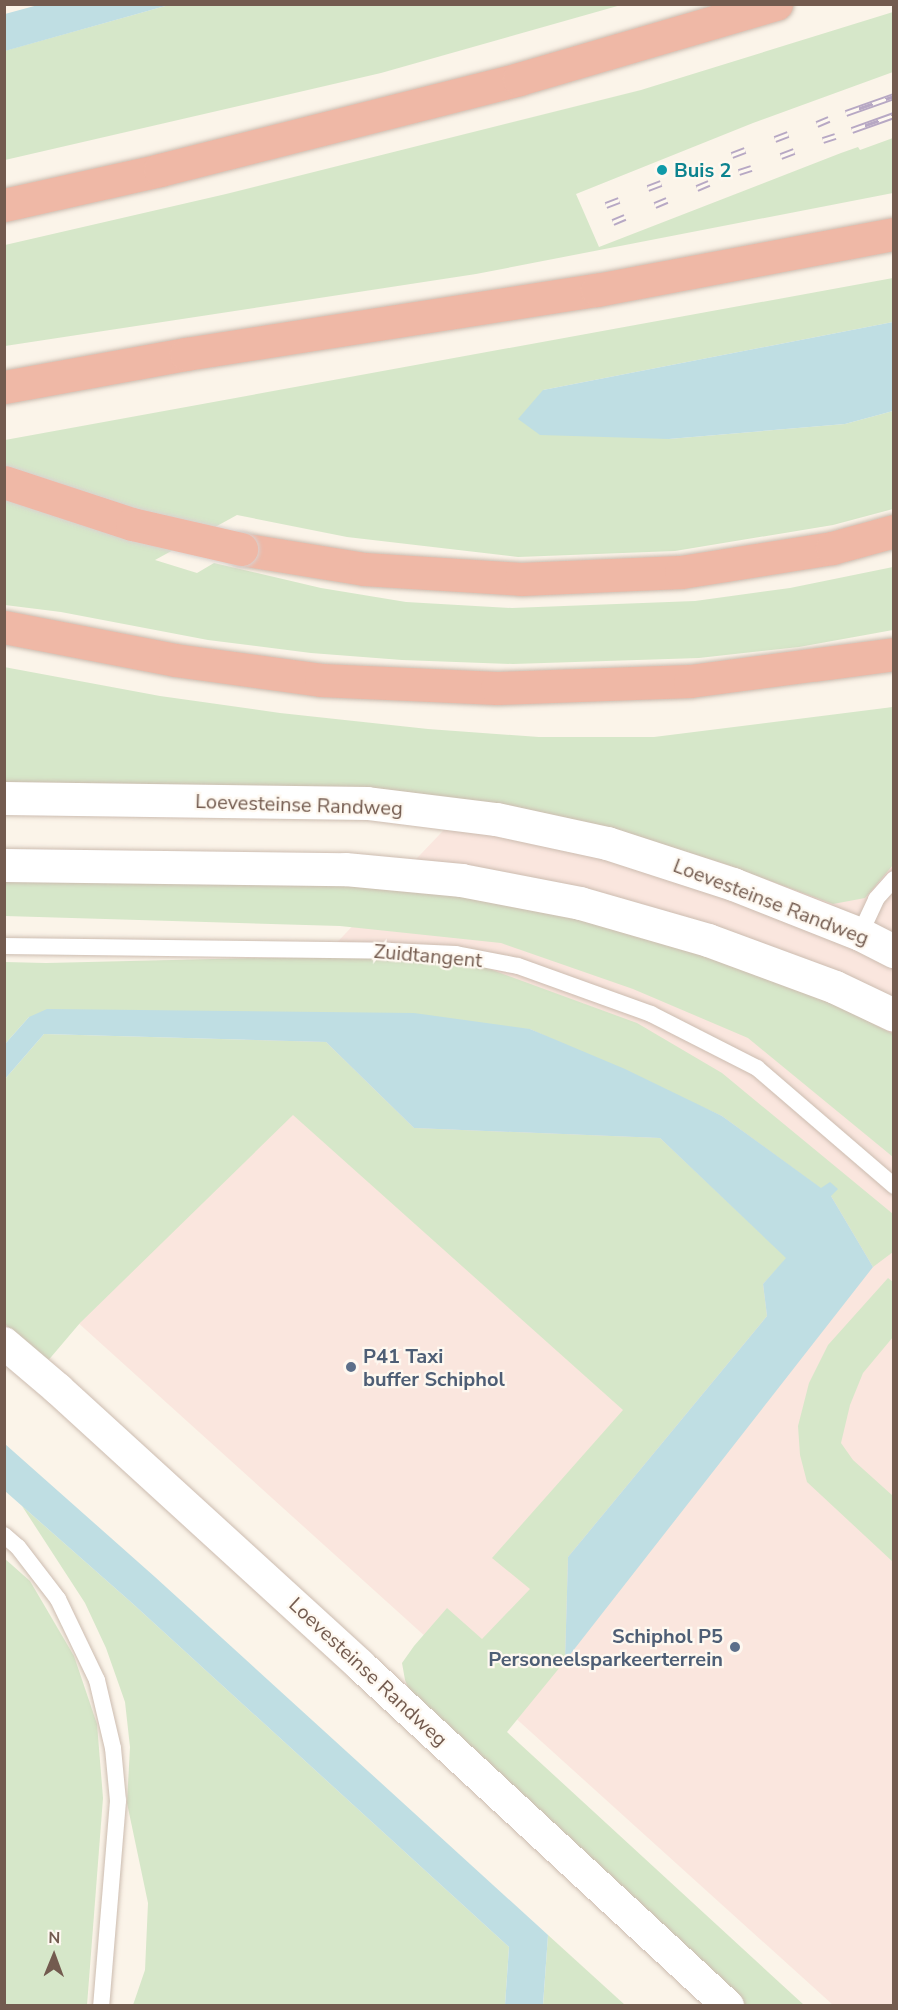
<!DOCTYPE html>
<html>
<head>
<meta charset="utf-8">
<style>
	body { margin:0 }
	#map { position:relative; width:898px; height:2010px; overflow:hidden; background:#fbf4e9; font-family:"Nunito Sans",sans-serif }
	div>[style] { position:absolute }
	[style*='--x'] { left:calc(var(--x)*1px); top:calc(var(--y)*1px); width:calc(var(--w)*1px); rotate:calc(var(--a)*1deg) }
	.commercial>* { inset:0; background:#fae6de }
	.green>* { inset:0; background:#d6e7c9 }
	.water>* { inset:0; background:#bfdee3 }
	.roads { filter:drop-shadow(0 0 2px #ccbcb0) drop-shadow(0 0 2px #ccbcb0) }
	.lane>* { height:16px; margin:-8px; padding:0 8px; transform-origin:8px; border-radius:8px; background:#fff }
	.street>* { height:32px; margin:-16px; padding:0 16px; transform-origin:16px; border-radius:16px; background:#fff }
	.secondary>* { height:33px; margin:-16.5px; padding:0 16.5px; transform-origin:16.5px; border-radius:16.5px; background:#fff }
	.highway>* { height:33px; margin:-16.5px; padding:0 16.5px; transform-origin:16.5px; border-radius:16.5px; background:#efb8a6 }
	.rail>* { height:7px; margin-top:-3.5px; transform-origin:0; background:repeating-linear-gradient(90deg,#fef8f0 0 14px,#b7a8c4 0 28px); box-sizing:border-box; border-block:2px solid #b7a8c4 }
	.bridges { filter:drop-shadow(0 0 2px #d8d1ce) drop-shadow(0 0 2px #d8d1ce) }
	.highway-bridge>* { height:33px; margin:-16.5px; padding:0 16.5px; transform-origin:16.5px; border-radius:16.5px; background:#efb8a6 }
	.dots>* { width:16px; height:16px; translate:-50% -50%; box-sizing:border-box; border:3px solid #fef8f0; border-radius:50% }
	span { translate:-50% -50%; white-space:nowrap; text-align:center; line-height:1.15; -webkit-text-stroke:4.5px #fef8f0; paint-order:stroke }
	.culture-label { font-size:20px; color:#0d838f; font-weight:700 }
	.left { translate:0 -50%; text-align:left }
	.street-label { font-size:20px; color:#735b4f }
	.service-label { font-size:20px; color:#4e5e75; font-weight:700 }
	.right { translate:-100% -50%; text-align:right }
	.frame { position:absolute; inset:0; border:6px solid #735b4f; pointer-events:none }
	.north { position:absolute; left:24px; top:1926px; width:60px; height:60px; -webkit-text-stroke:4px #fef8f0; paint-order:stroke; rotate:1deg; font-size:16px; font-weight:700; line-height:24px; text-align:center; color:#735b4f }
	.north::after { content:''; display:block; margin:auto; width:21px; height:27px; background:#735b4f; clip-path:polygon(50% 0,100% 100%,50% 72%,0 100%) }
</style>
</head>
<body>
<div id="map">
	<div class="commercial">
		<i style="clip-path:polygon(893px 707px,893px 2005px,833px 2005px,23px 1273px,515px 755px,715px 736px)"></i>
	</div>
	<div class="green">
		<i style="clip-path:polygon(169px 5px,621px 5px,381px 73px,5px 160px,4px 51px)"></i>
		<i style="clip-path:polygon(893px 12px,893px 72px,753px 123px,576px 194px,599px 247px,841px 153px,858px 147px,860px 150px,893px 138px,893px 193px,476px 274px,5px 346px,5px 245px,226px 194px,641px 90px)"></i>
		<i style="clip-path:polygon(893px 278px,893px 322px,543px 390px,669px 439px,845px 424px,893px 411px,893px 509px,833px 525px,675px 551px,518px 557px,347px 537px,237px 515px,155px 560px,197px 573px,214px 563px,321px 588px,406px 602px,512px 608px,695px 601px,790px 588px,893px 567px,893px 630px,799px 647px,699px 658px,513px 664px,402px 660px,311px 653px,208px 640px,61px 612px,5px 605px,5px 440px)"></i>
		<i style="clip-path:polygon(4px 667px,160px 696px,280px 713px,428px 729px,539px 737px,654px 737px,893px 707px,893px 865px,865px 898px,833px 904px,725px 864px,626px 833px,5px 787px)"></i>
		<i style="clip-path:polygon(5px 875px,335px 876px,566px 908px,784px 978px,893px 1034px,893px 1157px,748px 1038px,633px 989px,501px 943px,340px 926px,5px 916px)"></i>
		<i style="clip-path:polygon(346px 956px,473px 963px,637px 1023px,722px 1073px,893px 1214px,893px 1252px,873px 1267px,831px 1196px,722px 1116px,530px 1029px,29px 1017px,5px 1044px,5px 962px,46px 963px)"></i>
		<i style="clip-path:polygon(44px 1034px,326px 1042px,414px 1128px,660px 1138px,787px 1258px,763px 1284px,767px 1316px,568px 1557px,565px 1661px,507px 1732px,804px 2005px,744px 2005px,415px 1705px,405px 1680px,402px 1663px,414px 1646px,447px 1608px,482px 1639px,530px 1589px,492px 1558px,623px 1410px,293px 1115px,80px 1323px,46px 1363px,5px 1324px,5px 1079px)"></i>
		<i style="clip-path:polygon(888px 1278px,893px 1282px,893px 1337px,863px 1373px,850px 1405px,841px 1443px,853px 1460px,893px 1496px,893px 1562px,807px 1482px,800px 1455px,798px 1426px,809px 1383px,828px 1345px)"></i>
		<i style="clip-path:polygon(22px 1506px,132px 1603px,509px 1947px,505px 2005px,133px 2005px,145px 1970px,148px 1903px,127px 1803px,130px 1747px,125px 1702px,106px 1648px,85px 1603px)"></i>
		<i style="clip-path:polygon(4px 1558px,30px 1581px,74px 1656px,97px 1724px,103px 1798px,87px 2005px,5px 2005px)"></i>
		<i style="clip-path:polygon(548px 1935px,625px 2005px,543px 2006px)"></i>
	</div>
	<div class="water">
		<i style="clip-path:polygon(38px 5px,38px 4px,169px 5px,5px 51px,5px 14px)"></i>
		<i style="clip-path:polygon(893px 322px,893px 411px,845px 424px,669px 439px,540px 435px,518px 419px,543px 390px)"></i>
		<i style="clip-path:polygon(47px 1009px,414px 1013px,530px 1029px,625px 1069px,722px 1116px,821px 1188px,830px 1182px,838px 1189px,831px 1196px,873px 1267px,565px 1661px,568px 1557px,767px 1316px,763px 1284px,786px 1258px,660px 1138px,414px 1128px,326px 1042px,44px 1034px,5px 1079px,5px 1044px,29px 1017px)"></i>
		<i style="clip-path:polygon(5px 1444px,155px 1577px,548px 1935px,543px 2005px,505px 2005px,509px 1947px,132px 1603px,5px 1491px)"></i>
	</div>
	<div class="roads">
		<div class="lane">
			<i style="--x:860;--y:934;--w:38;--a:-65"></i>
			<i style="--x:876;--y:899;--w:27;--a:-48"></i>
			<i style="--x:4;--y:946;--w:386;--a:0.7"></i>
			<i style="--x:390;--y:951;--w:66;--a:2.6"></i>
			<i style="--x:456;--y:954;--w:63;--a:11"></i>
			<i style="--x:518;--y:966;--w:141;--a:19.8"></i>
			<i style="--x:651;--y:1014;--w:119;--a:27"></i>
			<i style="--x:757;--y:1068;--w:181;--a:40.7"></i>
			<i style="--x:4;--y:1535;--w:18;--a:41"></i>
			<i style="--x:18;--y:1547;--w:66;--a:52.4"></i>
			<i style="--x:58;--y:1599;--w:90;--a:64.3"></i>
			<i style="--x:97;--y:1680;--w:70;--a:76.8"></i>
			<i style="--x:113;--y:1748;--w:53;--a:84.6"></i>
			<i style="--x:118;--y:1801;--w:206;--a:94.7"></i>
		</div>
		<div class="street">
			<i style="--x:4;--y:1343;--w:71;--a:40.4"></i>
			<i style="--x:58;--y:1389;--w:409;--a:42.4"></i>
			<i style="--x:360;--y:1665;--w:502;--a:42.82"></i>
		</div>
		<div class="secondary">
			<i style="--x:4;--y:798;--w:363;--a:0.8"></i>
			<i style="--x:367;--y:803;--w:130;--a:7.1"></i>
			<i style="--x:496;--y:819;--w:114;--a:12.2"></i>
			<i style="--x:607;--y:843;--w:133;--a:18"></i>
			<i style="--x:733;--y:884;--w:136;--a:21.5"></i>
			<i style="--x:860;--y:934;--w:38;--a:27"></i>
			<i style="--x:4;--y:865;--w:341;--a:0.7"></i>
			<i style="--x:345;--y:869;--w:117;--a:5.4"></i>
			<i style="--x:461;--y:880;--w:121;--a:10.9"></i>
			<i style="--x:580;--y:903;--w:133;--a:16.1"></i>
			<i style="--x:708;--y:940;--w:135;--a:20.3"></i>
			<i style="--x:835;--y:987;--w:65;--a:25.4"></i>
		</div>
		<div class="highway">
			<i style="--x:4;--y:205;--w:160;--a:-12.6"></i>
			<i style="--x:160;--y:170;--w:370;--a:-14.2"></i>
			<i style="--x:519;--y:79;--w:268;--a:-16.3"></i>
			<i style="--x:4;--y:387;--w:185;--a:-10.3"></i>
			<i style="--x:186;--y:354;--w:416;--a:-8.9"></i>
			<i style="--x:597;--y:290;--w:302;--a:-10.7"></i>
			<i style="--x:241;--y:549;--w:125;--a:9.2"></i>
			<i style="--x:364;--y:569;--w:157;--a:3.6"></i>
			<i style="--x:521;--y:579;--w:160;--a:-2.5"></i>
			<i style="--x:681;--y:572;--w:153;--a:-9"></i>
			<i style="--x:832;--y:548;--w:64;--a:-15.3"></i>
			<i style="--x:4;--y:627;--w:174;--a:10.9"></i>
			<i style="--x:175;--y:660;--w:147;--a:7.8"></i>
			<i style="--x:321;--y:680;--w:176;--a:2.6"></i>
			<i style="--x:497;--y:688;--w:193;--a:-2.1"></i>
			<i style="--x:690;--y:681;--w:206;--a:-7.5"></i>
		</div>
	</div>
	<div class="rail">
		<i style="--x:846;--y:113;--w:51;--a:-19.5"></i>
		<i style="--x:817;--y:124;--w:13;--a:-23"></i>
		<i style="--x:852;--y:130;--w:45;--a:-19.7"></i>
		<i style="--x:775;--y:139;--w:14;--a:-21"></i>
		<i style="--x:823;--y:140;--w:13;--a:-18"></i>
		<i style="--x:732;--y:155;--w:14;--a:-21"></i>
		<i style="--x:781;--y:156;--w:14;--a:-21"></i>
		<i style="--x:690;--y:172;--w:14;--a:-21"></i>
		<i style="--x:739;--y:172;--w:13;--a:-18"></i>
		<i style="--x:648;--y:188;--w:14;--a:-21"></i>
		<i style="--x:697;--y:188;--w:13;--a:-23"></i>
		<i style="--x:606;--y:205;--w:14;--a:-21"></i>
		<i style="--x:655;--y:205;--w:13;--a:-23"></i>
		<i style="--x:613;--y:222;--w:13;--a:-23"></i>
	</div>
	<div class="bridges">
		<div class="highway-bridge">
			<i style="--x:4;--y:482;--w:135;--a:18.2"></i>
			<i style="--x:132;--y:524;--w:112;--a:12.9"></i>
		</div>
	</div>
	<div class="dots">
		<i style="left:662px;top:170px;background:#0f9aa8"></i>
		<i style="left:351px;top:1367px;background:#5c6f8a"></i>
		<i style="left:735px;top:1647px;background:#5c6f8a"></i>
	</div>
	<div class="culture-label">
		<span class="left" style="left:674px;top:170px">Buis 2</span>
	</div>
	<div class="street-label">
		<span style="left:299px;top:805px;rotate:2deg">Loevesteinse Randweg</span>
		<span style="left:771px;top:902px;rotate:21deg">Loevesteinse Randweg</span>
		<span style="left:428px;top:956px;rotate:5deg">Zuidtangent</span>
		<span style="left:368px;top:1672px;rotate:43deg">Loevesteinse Randweg</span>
	</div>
	<div class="service-label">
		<span class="left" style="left:363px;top:1368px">P41 Taxi<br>buffer Schiphol</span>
		<span class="right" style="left:723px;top:1648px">Schiphol P5<br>Personeelsparkeerterrein</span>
	</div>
	<div class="frame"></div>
	<div class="north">N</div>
</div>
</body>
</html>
